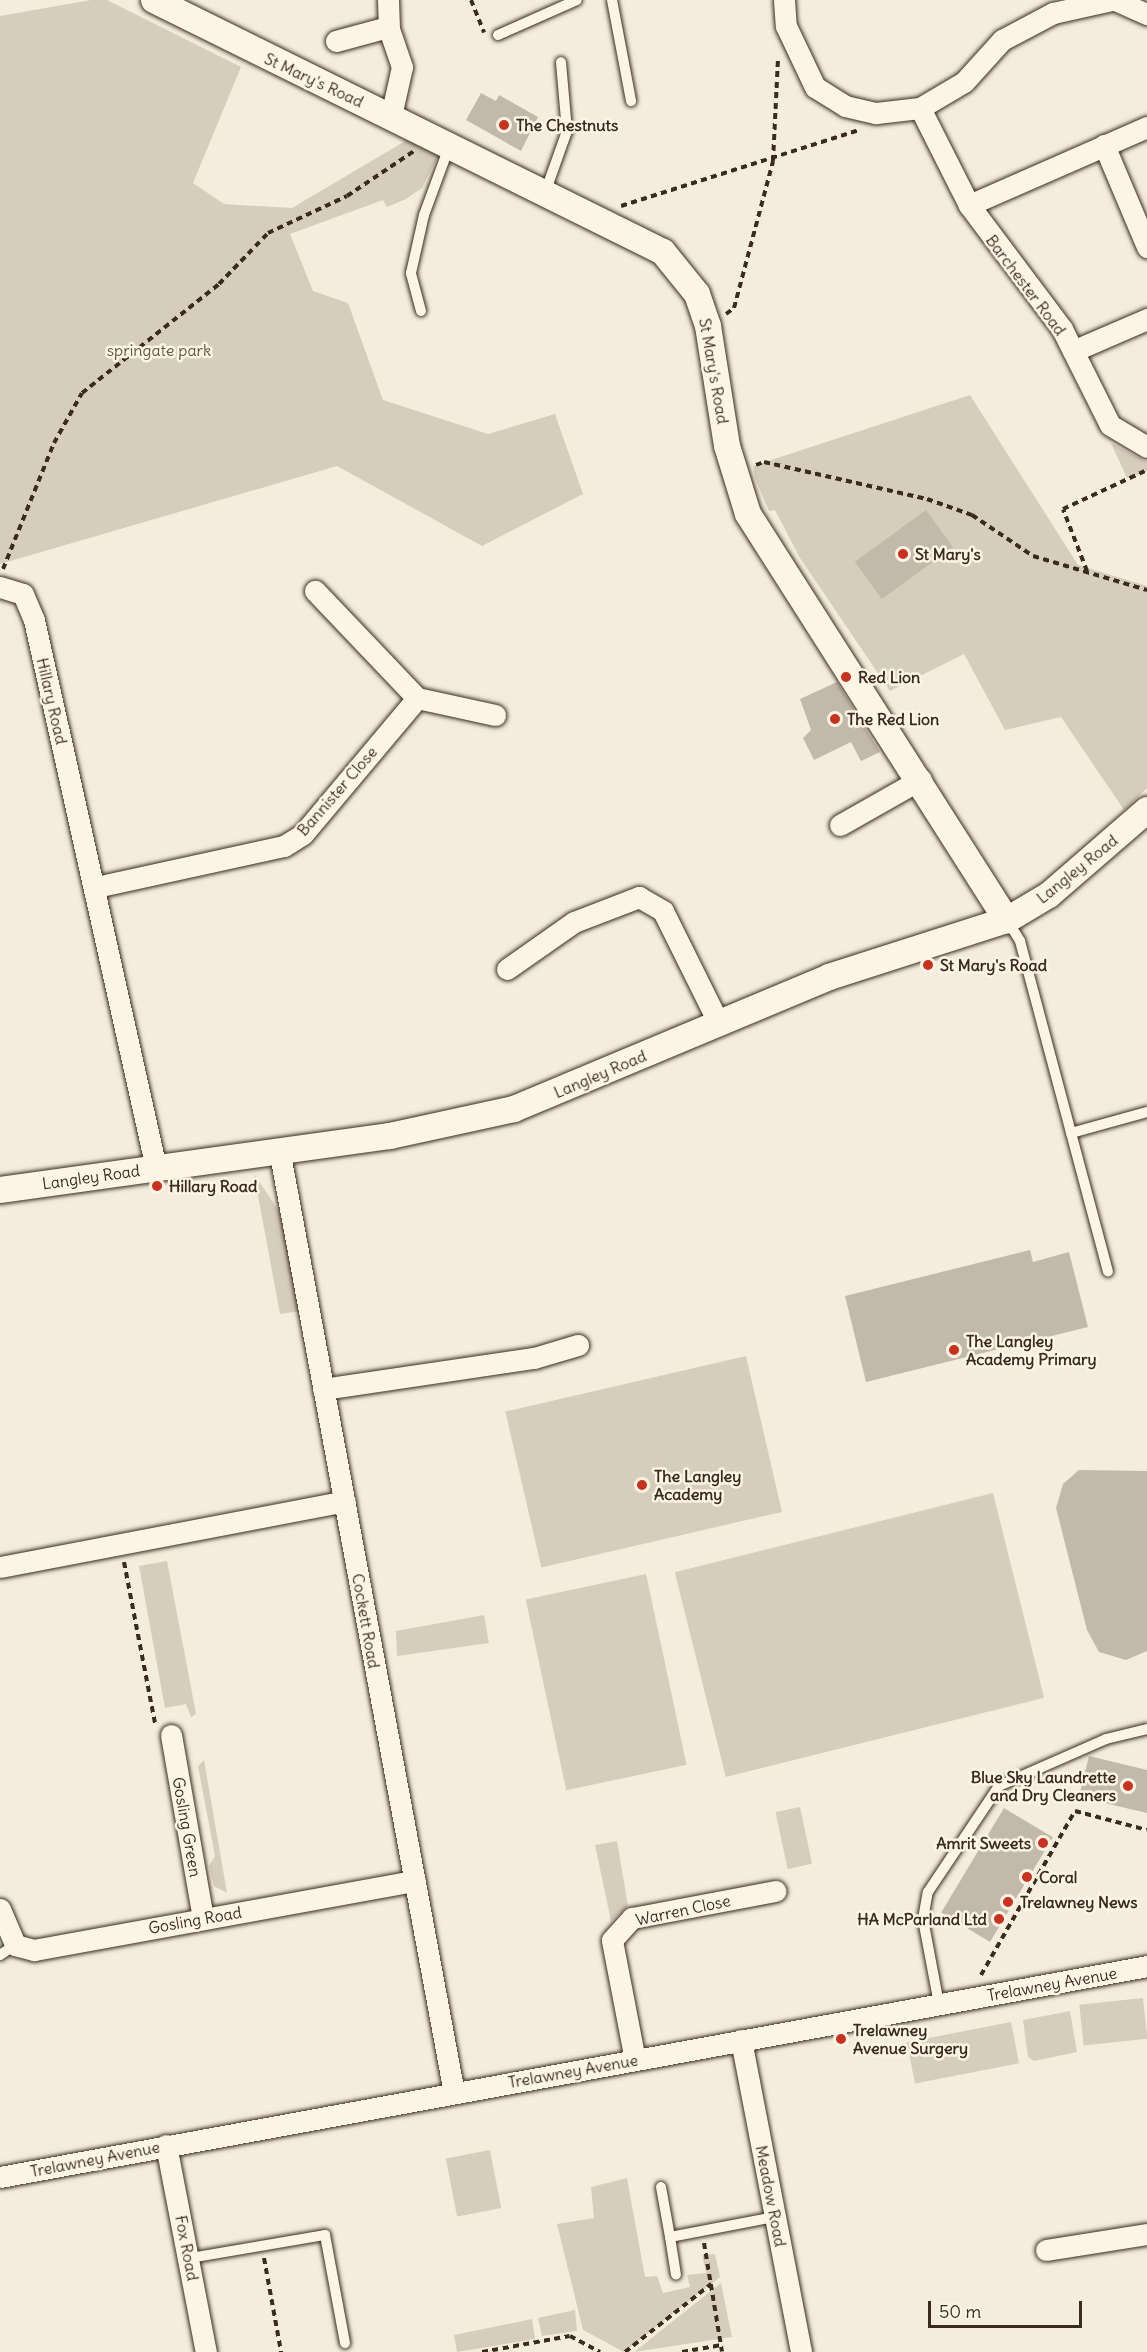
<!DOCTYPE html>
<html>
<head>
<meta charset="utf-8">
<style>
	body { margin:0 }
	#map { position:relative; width:1147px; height:2352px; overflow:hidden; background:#f4eddd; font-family:Delius,sans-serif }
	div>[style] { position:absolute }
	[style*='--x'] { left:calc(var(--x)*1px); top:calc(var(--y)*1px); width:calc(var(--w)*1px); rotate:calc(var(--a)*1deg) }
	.green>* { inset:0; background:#d6cdbd; transform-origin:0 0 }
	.building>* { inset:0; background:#c3b9aa; transform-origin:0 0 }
	.path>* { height:4px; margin-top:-2px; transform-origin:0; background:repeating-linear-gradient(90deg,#3b2a1e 0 6px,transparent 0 10.5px) }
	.roads { filter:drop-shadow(0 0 2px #3b2a1e) drop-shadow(0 0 2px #3b2a1e) }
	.service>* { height:10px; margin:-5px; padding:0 5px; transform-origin:5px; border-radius:5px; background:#fcf5e5 }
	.minor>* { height:21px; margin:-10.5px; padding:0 10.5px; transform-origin:10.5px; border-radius:10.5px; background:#fcf5e5 }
	.tertiary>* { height:26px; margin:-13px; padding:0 13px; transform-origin:13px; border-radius:13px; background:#fcf5e5 }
	.dots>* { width:16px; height:16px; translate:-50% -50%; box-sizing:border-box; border:3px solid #fcf5e5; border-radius:50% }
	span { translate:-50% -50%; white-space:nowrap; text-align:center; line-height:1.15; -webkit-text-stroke:5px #fcf5e5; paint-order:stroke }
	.street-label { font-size:16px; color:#3b2a1e }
	.poi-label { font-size:16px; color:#3b2a1e; font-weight:700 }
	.left { translate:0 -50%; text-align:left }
	.right { translate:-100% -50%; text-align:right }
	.park-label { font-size:16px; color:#625346 }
	.scale { position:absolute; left:928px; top:2301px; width:154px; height:27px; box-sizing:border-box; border:3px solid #3b2a1e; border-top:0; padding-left:8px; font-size:18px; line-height:21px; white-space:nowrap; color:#3b2a1e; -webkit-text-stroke:4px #fcf5e5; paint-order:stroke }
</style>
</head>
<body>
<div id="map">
	<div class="green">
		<i style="clip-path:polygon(91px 0,107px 0,241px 67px,193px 183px,224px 204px,292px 208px,407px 140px,439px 154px,422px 188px,406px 199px,387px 207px,383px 200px,290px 234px,313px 291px,348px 303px,383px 400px,488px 434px,555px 414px,583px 494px,482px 546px,337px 466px,0 564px,0 16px)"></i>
		<i style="clip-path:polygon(970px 395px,1078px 565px,1147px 586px,1147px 788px,1124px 810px,1061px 717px,1005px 730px,964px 654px,890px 691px,800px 558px,775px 510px,769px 511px,755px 478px,753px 466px)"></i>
		<i style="clip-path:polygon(1111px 443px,1147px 462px,1147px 471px,1127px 478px)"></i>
		<i style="clip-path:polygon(254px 1174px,281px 1214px,301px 1311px,280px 1314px)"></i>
		<i style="left:746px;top:1356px;width:160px;height:247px;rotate:77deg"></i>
		<i style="left:993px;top:1493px;width:211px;height:328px;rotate:76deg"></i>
		<i style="clip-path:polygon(167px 1561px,196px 1714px,191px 1717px,186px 1704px,165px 1708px,139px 1566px)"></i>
		<i style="left:646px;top:1574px;width:195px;height:123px;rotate:78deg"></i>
		<i style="clip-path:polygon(484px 1615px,489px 1643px,397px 1656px,396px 1631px)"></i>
		<i style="clip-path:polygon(204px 1760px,227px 1893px,214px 1886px,209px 1866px,215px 1856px,198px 1766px)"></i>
		<i style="left:800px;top:1807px;width:58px;height:25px;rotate:78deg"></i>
		<i style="clip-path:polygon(617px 1841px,628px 1906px,611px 1921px,595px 1845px)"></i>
		<i style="left:1143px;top:1998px;width:41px;height:64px;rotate:84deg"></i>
		<i style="clip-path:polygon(1070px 2011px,1077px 2052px,1034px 2061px,1028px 2057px,1023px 2020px)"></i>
		<i style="left:1011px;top:2022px;width:42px;height:106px;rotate:79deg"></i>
		<i style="left:490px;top:2150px;width:59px;height:45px;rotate:79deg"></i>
		<i style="clip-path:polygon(627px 2178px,645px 2277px,657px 2276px,663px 2293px,690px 2287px,687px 2275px,706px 2273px,702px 2255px,715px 2254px,720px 2277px,624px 2352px,583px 2330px,557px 2224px,594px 2218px,591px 2187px)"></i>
		<i style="clip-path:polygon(721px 2283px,732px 2337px,634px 2352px)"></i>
		<i style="clip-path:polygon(575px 2310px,577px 2331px,542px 2336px,538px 2318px)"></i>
		<i style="clip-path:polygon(532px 2319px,535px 2339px,457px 2352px,454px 2335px)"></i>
	</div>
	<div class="building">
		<i style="clip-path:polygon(481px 93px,496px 101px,499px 95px,538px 117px,521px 151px,466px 120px)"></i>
		<i style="left:926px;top:510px;width:46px;height:88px;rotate:54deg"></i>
		<i style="clip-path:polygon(837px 682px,880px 752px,861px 761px,851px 742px,814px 760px,803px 738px,811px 730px,800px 699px)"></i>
		<i style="clip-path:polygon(1030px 1250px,1033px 1262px,1069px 1252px,1088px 1327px,866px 1382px,845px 1296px)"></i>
		<i style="clip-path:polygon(1079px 1470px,1147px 1471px,1147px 1651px,1126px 1660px,1099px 1652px,1087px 1630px,1056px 1508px,1063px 1484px)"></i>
		<i style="clip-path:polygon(1089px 1756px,1147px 1770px,1147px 1813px,1079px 1797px)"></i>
		<i style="left:1004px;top:1808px;width:57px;height:122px;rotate:31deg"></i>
	</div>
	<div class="path">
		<i style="--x:471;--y:0;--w:35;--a:68"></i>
		<i style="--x:621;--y:206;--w:250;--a:-17.7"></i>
		<i style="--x:726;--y:314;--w:10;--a:-37"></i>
		<i style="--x:734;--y:308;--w:152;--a:-75.1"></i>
		<i style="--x:773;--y:161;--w:101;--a:-87.2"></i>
		<i style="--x:756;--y:465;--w:9;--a:-21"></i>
		<i style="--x:764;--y:462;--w:167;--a:12.8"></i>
		<i style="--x:927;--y:499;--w:48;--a:19.6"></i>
		<i style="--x:972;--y:515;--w:73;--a:33.9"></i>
		<i style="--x:1033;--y:556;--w:119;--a:16.6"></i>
		<i style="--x:3;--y:569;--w:136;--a:-68"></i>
		<i style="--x:54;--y:443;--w:57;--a:-60.8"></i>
		<i style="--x:82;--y:393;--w:175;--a:-38.5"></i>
		<i style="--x:219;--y:284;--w:71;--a:-46.1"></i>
		<i style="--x:268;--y:233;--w:87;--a:-25.1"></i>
		<i style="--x:347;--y:196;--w:81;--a:-33.9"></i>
		<i style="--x:1087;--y:571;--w:66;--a:-111.2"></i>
		<i style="--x:1063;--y:509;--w:93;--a:-24.9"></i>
		<i style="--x:124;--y:1562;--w:164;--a:79.1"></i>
		<i style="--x:981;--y:1975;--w:189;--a:-60.2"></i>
		<i style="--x:1075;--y:1811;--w:74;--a:14.8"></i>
		<i style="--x:704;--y:2243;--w:110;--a:80.6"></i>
		<i style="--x:264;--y:2258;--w:96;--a:79.7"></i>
		<i style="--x:482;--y:2352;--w:89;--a:-10.3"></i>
		<i style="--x:570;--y:2336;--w:34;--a:28"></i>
		<i style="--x:625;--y:2352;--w:110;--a:-38.3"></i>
		<i style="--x:682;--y:2352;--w:40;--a:-10"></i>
	</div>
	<div class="roads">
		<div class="service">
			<i style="--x:612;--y:0;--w:103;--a:79.3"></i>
			<i style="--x:498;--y:35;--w:86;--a:-23.9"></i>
			<i style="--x:546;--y:190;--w:63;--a:-70.4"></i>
			<i style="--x:567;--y:131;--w:69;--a:-95"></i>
			<i style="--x:421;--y:311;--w:39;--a:-105"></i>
			<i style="--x:411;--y:273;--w:59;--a:-77.4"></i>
			<i style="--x:424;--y:215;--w:72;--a:-69.8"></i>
			<i style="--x:1007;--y:920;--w:25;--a:58"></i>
			<i style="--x:1020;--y:941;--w:342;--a:75.1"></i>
			<i style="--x:1071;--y:1133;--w:79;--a:-15.4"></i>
			<i style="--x:0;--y:1955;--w:18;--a:-34"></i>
			<i style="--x:939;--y:2004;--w:86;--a:-100.7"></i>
			<i style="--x:923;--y:1919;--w:27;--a:-80"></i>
			<i style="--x:928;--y:1892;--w:128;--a:-56.2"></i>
			<i style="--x:999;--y:1786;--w:117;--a:-23.7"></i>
			<i style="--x:1106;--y:1739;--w:42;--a:-13.7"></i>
			<i style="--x:661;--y:2187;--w:51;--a:79.8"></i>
			<i style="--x:670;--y:2237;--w:107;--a:-10.8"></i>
			<i style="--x:670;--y:2237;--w:38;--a:81"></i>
			<i style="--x:190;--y:2258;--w:137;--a:-9.7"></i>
			<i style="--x:325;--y:2235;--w:110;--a:79.5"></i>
		</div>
		<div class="minor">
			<i style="--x:388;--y:0;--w:29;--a:88"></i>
			<i style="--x:389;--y:29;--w:40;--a:71.1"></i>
			<i style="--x:402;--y:67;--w:50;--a:102.7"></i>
			<i style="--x:784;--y:0;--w:26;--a:86"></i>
			<i style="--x:786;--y:26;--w:68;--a:64.6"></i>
			<i style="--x:815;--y:87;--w:36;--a:32"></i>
			<i style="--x:845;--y:106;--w:32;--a:13"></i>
			<i style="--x:876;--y:113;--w:44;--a:-6.5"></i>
			<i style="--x:920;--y:108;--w:51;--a:-30.6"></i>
			<i style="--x:964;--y:82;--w:57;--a:-47.9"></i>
			<i style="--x:1002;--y:40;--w:58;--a:-27.9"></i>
			<i style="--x:1053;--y:13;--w:59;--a:-12.6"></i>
			<i style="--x:1115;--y:0;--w:35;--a:24"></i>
			<i style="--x:336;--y:41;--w:54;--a:-15.1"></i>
			<i style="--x:920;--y:108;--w:109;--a:63.2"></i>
			<i style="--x:969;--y:205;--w:155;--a:53.1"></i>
			<i style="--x:1062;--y:329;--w:107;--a:63.4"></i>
			<i style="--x:1110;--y:425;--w:43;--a:30.7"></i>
			<i style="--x:1104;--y:145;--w:111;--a:67.1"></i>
			<i style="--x:969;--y:205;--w:194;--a:-23.7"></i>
			<i style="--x:1073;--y:351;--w:81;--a:-23.4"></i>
			<i style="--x:0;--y:587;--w:24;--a:17"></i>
			<i style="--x:23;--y:594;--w:28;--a:67"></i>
			<i style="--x:34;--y:620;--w:561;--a:77.45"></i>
			<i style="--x:417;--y:698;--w:80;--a:12.3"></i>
			<i style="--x:840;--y:825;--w:93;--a:-29.6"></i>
			<i style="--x:96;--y:887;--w:192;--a:-12.3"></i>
			<i style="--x:284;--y:846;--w:22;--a:-32"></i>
			<i style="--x:303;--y:834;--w:177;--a:-50"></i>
			<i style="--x:417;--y:698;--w:148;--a:-133.6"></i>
			<i style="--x:507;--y:969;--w:82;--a:-35"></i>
			<i style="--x:574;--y:922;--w:70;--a:-21"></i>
			<i style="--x:639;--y:897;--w:28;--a:30"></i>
			<i style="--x:663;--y:911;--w:124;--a:63.6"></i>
			<i style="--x:279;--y:1149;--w:960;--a:79.5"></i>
			<i style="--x:323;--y:1389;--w:213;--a:-8.4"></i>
			<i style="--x:534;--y:1358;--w:46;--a:-16.5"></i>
			<i style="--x:0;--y:1567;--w:351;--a:-10.8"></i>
			<i style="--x:171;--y:1735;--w:187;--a:80.1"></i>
			<i style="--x:0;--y:1909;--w:39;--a:67"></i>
			<i style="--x:15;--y:1945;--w:20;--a:15"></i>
			<i style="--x:34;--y:1950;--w:387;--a:-10.3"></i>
			<i style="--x:741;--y:2040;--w:318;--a:79.1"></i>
			<i style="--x:635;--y:2060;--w:122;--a:-100.9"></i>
			<i style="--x:612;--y:1940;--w:30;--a:-48"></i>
			<i style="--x:632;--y:1918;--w:146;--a:-10.7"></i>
			<i style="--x:166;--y:2145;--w:211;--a:79.1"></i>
			<i style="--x:0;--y:2177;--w:1166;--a:-10.42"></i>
			<i style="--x:1046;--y:2250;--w:102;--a:-9"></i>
		</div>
		<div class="tertiary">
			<i style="--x:154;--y:0;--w:568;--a:26.34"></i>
			<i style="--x:663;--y:252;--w:54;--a:51"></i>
			<i style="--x:697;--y:294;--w:34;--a:71"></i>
			<i style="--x:708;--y:326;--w:121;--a:81"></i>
			<i style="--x:727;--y:446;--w:71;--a:72.8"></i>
			<i style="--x:748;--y:514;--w:482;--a:57.5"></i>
			<i style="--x:0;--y:1190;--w:394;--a:-7.9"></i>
			<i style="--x:390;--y:1136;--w:127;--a:-12.3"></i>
			<i style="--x:514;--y:1109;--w:342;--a:-22.7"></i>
			<i style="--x:829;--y:977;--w:187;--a:-17.8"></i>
			<i style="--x:1007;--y:920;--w:49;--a:-30.8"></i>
			<i style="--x:1049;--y:895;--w:130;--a:-40.9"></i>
		</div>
	</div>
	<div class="dots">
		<i style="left:504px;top:125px;background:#c8321e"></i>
		<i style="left:903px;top:554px;background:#c8321e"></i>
		<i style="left:846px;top:677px;background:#c8321e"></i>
		<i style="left:835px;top:719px;background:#c8321e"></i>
		<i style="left:928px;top:965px;background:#c8321e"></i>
		<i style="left:157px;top:1186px;background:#c8321e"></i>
		<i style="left:954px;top:1350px;background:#c8321e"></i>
		<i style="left:642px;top:1485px;background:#c8321e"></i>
		<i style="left:1128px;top:1786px;background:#c8321e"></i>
		<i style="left:1043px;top:1843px;background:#c8321e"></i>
		<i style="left:1027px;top:1877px;background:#c8321e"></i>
		<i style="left:1008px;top:1902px;background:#c8321e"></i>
		<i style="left:999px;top:1919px;background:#c8321e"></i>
		<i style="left:841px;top:2039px;background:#c8321e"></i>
	</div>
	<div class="street-label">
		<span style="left:314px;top:80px;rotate:25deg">St Mary's Road</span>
		<span style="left:1026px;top:285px;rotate:53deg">Barchester Road</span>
		<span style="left:714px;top:371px;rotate:80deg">St Mary's Road</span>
		<span style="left:52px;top:701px;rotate:77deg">Hillary Road</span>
		<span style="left:337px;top:791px;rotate:-49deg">Bannister Close</span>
		<span style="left:1077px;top:869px;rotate:-39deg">Langley Road</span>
		<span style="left:600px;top:1074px;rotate:-23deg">Langley Road</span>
		<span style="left:91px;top:1177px;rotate:-8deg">Langley Road</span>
		<span style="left:366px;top:1621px;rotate:80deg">Cockett Road</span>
		<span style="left:187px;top:1827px;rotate:80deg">Gosling Green</span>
		<span style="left:683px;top:1910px;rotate:-12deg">Warren Close</span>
		<span style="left:195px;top:1920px;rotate:-10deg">Gosling Road</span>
		<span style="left:1052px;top:1984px;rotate:-10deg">Trelawney Avenue</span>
		<span style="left:573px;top:2071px;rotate:-10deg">Trelawney Avenue</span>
		<span style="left:95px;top:2159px;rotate:-11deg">Trelawney Avenue</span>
		<span style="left:771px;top:2196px;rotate:79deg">Meadow Road</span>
		<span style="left:187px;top:2248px;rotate:79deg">Fox Road</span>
	</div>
	<div class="poi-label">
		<span class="left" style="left:516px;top:125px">The Chestnuts</span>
		<span class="left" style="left:915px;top:554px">St Mary's</span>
		<span class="left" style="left:858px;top:677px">Red Lion</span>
		<span class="left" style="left:847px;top:719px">The Red Lion</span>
		<span class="left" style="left:940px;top:965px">St Mary's Road</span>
		<span class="left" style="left:169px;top:1186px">Hillary Road</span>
		<span class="left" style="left:966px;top:1350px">The Langley<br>Academy Primary</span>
		<span class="left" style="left:654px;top:1485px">The Langley<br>Academy</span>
		<span class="right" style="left:1116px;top:1786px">Blue Sky Laundrette<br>and Dry Cleaners</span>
		<span class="right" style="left:1031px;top:1843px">Amrit Sweets</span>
		<span class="left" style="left:1039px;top:1877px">Coral</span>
		<span class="left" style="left:1020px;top:1902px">Trelawney News</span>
		<span class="right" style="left:987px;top:1919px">HA McParland Ltd</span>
		<span class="left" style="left:853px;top:2039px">Trelawney<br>Avenue Surgery</span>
	</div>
	<div class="park-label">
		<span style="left:159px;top:350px">springate park</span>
	</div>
	<div class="scale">50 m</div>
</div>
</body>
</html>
